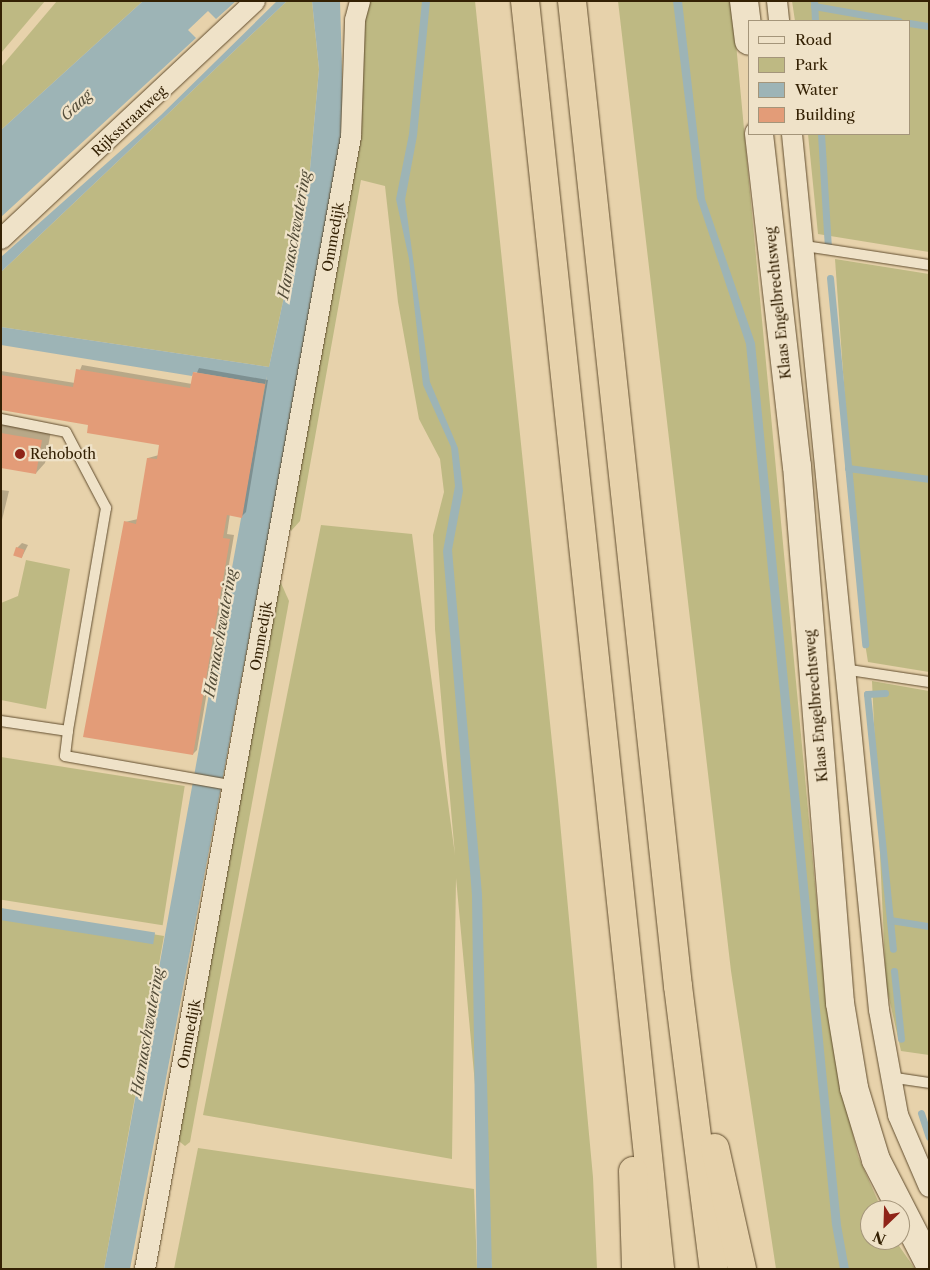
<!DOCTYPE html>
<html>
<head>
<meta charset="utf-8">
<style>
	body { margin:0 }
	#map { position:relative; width:930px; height:1270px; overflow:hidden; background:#e7d2ab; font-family:"Libre Caslon Text",serif }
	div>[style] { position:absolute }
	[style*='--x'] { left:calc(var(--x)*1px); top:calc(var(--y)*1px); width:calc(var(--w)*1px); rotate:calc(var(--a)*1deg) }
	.green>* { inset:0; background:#beb983; transform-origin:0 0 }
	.water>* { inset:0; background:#9db4b6; transform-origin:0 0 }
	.shadow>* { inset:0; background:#0003 }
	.stream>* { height:7px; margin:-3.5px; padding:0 3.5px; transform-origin:3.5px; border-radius:3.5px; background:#9db4b6 }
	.building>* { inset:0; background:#e39c78; transform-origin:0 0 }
	.roads { filter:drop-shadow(0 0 1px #614d2e) drop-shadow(0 0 1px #614d2e) }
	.service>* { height:10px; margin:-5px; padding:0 5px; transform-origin:5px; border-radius:5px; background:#efe2c8 }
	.minor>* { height:20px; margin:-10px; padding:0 10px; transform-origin:10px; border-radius:10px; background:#efe2c8 }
	.secondary>* { height:28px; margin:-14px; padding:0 14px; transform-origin:14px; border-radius:14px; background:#efe2c8 }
	.motorway>* { height:28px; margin:-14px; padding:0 14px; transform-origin:14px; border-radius:14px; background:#e7d2ab }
	.dots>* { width:14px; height:14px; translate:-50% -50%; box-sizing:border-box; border:2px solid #efe2c8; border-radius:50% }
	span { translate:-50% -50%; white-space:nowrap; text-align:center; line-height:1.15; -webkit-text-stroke:4.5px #efe2c8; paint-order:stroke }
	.street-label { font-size:14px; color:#342104 }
	.poi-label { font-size:14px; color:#342104 }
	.left { translate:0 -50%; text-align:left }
	.water-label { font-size:15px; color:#544d39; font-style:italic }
	.frame { position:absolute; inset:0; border:2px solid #342104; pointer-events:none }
	.legend { position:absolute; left:748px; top:20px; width:162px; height:115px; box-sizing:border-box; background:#efe2c8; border:1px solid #a4957a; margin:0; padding:6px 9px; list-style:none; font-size:15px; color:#342104 }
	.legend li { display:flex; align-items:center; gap:10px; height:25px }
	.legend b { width:25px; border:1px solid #a4957a }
	.north { position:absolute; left:860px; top:1200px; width:50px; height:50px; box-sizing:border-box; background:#efe2c8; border:1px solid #a4957a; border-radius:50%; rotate:204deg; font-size:14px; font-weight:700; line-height:20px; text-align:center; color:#342104 }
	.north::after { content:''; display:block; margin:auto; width:18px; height:22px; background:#8f2418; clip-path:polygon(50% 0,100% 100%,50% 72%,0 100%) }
</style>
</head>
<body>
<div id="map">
	<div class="green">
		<i style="clip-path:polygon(1px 1px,45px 1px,1px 53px)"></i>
		<i style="clip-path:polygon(57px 1px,143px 1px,1px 130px,1px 67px)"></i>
		<i style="clip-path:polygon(287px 1px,312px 1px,319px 69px,309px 180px,269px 367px,1px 327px,1px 272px)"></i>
		<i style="clip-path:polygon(366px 1px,475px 1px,558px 800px,593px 1177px,597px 1269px,492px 1269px,456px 878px,452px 1159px,203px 1115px,321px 525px,412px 534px,455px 855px,435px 629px,433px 535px,444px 492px,440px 459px,419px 419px,398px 302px,385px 186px,361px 180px,300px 521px,291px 531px,287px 521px)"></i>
		<i style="clip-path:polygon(618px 1px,732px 1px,820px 937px,836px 1061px,858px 1156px,882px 1210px,870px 1210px,870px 1240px,895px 1240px,915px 1269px,776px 1269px,731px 971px)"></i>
		<i style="clip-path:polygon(792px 1px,929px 1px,929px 252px,818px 234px,808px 134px,909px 134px,909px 21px,795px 21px)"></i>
		<i style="clip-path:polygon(835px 259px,929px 274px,929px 672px,868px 662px,860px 612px)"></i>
		<i style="clip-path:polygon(26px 560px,70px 569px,46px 709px,1px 700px,1px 603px,18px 596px)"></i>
		<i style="clip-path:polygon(281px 583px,289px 601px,190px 1142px,185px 1146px,175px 1138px,275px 589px)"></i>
		<i style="clip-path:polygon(872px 681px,929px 691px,929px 1055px,901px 1051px,886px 985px)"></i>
		<i style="left:1px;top:757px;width:186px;height:141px;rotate:9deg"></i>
		<i style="clip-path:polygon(1px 909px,164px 936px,104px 1269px,1px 1269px)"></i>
		<i style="clip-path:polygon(198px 1148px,474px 1189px,477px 1269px,174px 1269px)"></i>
	</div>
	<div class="water">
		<i style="clip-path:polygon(143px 1px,236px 1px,216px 19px,208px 11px,188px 30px,196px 38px,1px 217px,1px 130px)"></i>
		<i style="clip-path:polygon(277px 1px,287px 1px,1px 272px,1px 257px,161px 115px)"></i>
		<i style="clip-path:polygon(312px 1px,340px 1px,344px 136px,130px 1269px,104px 1269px,267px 376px,265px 384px,194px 372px,192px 376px,1px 345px,1px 327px,269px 367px,309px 180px,319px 69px)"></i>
		<i style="clip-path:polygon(422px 1px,430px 1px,417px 136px,405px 200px,430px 382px,458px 448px,463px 491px,452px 550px,482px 894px,492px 1269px,477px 1269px,472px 895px,443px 551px,455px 486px,451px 447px,423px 385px,409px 259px,396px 199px,409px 134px)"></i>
		<i style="clip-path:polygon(673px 1px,682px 1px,705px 199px,755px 343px,841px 1225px,849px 1269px,840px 1269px,832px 1225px,746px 344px,697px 198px)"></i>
		<i style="left:1px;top:908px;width:156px;height:12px;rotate:9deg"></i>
	</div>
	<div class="shadow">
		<i style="clip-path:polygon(82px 365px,192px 384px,199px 368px,268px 380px,246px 512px,242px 516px,230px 514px,227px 534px,234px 535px,197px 750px,193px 754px,125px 522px,138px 519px,148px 458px,159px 455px,161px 444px,89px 424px,1px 409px,1px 371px,75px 383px)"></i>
		<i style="clip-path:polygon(1px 423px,51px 431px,45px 463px,36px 473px,1px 467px)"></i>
		<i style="clip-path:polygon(1px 490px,9px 491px,1px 524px)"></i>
		<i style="clip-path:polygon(22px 543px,28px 545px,22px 557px,17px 548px)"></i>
	</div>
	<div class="stream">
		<i style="--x:814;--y:1;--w:20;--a:87"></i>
		<i style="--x:814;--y:6;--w:86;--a:10"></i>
		<i style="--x:909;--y:23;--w:20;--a:9"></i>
		<i style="--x:821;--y:134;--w:115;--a:86.5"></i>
		<i style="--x:830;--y:278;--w:368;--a:84.5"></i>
		<i style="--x:848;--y:468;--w:82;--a:7.7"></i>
		<i style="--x:885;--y:693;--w:18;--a:177"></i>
		<i style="--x:867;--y:694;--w:256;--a:84.2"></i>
		<i style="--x:890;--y:920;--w:39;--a:9"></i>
		<i style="--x:894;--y:971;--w:68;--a:84.1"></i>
		<i style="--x:921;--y:1113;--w:25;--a:72"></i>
	</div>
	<div class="building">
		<i style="clip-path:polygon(76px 369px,190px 388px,193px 372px,265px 384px,242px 518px,227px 515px,223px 538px,230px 539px,193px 755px,83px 737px,124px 521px,136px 524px,147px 458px,157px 459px,159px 445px,87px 433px,88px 425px,1px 410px,1px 375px,73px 387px)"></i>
		<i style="clip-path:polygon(1px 433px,42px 440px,36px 474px,1px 468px)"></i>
		<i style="left:16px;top:547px;width:9px;height:9px;rotate:18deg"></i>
	</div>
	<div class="roads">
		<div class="service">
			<i style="--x:805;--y:246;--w:125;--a:8.7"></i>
			<i style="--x:1;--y:419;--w:66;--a:11.3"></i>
			<i style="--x:66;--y:432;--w:86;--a:62.2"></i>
			<i style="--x:106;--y:508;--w:226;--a:99.7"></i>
			<i style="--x:68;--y:731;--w:68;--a:-171.5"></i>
			<i style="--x:843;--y:669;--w:87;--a:8.6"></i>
			<i style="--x:68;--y:731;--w:25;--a:97"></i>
			<i style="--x:65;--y:756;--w:173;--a:10"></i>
			<i style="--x:889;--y:1077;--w:40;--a:8.5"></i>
		</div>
		<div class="minor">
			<i style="--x:777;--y:1;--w:20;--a:84"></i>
			<i style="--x:792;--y:134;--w:880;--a:84.33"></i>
			<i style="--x:879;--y:1010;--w:107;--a:79.7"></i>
			<i style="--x:898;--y:1115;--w:78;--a:66.7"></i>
			<i style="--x:1;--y:239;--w:348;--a:-43.1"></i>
			<i style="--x:145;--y:1269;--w:1151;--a:-79.69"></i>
			<i style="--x:351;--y:137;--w:117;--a:-88"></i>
			<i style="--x:355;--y:20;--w:20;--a:-75"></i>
		</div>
		<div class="secondary">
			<i style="--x:744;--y:1;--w:40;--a:82.9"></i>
			<i style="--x:759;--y:134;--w:334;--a:83.5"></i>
			<i style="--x:797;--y:466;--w:539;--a:85.42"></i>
			<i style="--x:840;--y:1003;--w:86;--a:80.6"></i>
			<i style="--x:854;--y:1088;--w:75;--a:73"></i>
			<i style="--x:876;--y:1160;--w:116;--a:62.8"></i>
		</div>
		<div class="motorway">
			<i style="--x:525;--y:1;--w:1275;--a:83.92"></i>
			<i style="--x:572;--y:1;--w:991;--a:83.86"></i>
			<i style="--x:678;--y:986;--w:285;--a:82.8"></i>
			<i style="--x:715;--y:1148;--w:124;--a:77.4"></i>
			<i style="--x:633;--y:1171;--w:98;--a:88.2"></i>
		</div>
	</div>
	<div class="dots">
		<i style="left:20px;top:454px;background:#8f2418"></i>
	</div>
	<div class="street-label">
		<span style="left:129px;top:121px;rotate:-43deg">Rijksstraatweg</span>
		<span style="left:333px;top:237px;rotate:-80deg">Ommedijk</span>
		<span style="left:778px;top:303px;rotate:-96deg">Klaas Engelbrechtsweg</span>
		<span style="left:261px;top:636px;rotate:-80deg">Ommedijk</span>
		<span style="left:816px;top:706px;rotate:-95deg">Klaas Engelbrechtsweg</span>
		<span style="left:189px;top:1034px;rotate:-79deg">Ommedijk</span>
	</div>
	<div class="poi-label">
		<span class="left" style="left:30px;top:454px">Rehoboth</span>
	</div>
	<div class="water-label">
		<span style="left:76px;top:105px;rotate:-43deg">Gaag</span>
		<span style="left:294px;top:235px;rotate:-80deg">Harnaschwatering</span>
		<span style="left:220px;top:633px;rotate:-80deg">Harnaschwatering</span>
		<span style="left:147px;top:1032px;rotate:-80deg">Harnaschwatering</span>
	</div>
	<div class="frame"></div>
	<ul class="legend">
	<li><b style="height:6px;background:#efe2c8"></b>Road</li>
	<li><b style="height:14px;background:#beb983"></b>Park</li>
	<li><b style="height:14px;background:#9db4b6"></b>Water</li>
	<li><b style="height:14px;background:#e39c78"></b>Building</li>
	</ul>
	<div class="north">N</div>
</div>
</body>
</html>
